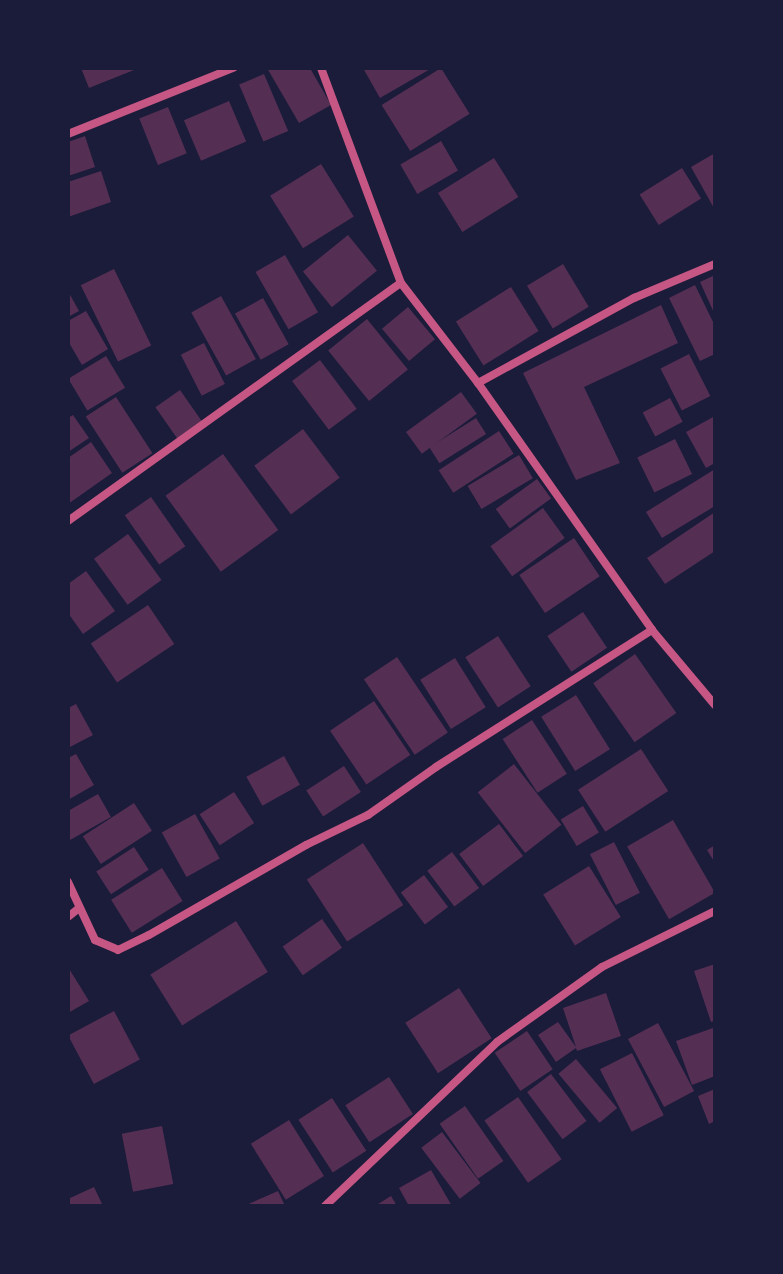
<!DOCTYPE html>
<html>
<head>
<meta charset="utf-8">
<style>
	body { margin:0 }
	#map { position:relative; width:783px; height:1274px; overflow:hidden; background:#1b1b3a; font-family:"Titillium Web",sans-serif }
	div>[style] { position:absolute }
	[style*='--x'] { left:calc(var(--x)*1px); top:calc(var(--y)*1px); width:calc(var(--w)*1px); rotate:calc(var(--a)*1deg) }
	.building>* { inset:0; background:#542f53; transform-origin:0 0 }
	.minor>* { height:8px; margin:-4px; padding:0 4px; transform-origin:4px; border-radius:4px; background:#c65784 }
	span { translate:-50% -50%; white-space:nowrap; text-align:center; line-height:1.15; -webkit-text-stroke:8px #1b1b3a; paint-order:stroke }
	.frame { position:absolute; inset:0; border:70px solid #1b1b3a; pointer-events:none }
</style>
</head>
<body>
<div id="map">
	<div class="building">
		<i style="clip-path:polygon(81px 68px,139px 68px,89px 88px)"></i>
		<i style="clip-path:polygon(267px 68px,310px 68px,331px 105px,299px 123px)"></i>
		<i style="clip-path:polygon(363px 68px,432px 68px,380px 98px)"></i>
		<i style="left:441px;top:68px;width:54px;height:70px;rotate:58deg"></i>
		<i style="left:264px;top:74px;width:62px;height:27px;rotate:67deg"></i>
		<i style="left:229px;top:101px;width:44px;height:49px;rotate:67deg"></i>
		<i style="left:168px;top:107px;width:50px;height:31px;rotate:68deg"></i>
		<i style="clip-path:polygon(85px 136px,95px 167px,68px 176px,68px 142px)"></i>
		<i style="left:441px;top:141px;width:34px;height:47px;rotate:60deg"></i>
		<i style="clip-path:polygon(715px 153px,715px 210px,691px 167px)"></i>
		<i style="left:494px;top:158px;width:46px;height:66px;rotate:58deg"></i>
		<i style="left:321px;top:164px;width:62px;height:60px;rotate:58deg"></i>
		<i style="left:682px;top:168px;width:36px;height:50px;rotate:58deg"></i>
		<i style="clip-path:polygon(101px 171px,111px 202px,68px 217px,68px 182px)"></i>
		<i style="left:348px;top:235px;width:46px;height:58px;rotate:51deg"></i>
		<i style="left:285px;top:255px;width:66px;height:34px;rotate:60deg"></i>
		<i style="left:563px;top:264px;width:50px;height:42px;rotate:59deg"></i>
		<i style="left:114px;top:269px;width:85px;height:37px;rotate:64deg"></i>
		<i style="clip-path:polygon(715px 275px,715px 315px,700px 282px)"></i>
		<i style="clip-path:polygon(695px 285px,715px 326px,715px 354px,700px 361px,669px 298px)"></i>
		<i style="left:511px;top:287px;width:52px;height:65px;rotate:58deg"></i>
		<i style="clip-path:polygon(68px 291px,79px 311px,68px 317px)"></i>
		<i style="left:221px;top:296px;width:72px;height:34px;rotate:61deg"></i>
		<i style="left:263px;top:298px;width:53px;height:32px;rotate:61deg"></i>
		<i style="clip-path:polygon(661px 305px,678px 343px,584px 387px,620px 463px,576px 480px,523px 373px)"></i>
		<i style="left:408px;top:307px;width:42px;height:34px;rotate:50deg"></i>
		<i style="clip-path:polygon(86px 311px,108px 349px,82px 365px,68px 341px,68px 321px)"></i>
		<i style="left:367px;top:319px;width:65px;height:50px;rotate:51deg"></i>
		<i style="left:204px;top:343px;width:46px;height:26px;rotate:63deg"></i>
		<i style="left:689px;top:354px;width:47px;height:32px;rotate:63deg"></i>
		<i style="left:106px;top:356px;width:37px;height:44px;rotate:59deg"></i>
		<i style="left:320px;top:360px;width:61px;height:35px;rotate:53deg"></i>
		<i style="left:180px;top:390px;width:39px;height:30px;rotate:55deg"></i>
		<i style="left:461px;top:392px;width:27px;height:68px;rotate:54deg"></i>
		<i style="left:116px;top:397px;width:67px;height:36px;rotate:57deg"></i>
		<i style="left:670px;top:398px;width:27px;height:31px;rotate:62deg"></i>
		<i style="clip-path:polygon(73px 415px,89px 438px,68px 452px,68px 418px)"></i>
		<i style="clip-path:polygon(715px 416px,715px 463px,706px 468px,686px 432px)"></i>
		<i style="left:476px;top:418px;width:19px;height:55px;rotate:58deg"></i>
		<i style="left:303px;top:429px;width:61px;height:61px;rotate:53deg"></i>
		<i style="left:499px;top:431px;width:27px;height:72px;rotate:57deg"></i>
		<i style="left:675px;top:439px;width:39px;height:42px;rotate:64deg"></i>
		<i style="clip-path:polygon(91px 442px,112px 473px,68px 504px,68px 458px)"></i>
		<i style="left:223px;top:454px;width:94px;height:71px;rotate:54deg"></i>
		<i style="left:519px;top:455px;width:27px;height:60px;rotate:59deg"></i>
		<i style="clip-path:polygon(715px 469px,715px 506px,662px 538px,646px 512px)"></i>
		<i style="left:537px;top:479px;width:24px;height:51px;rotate:54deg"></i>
		<i style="left:151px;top:497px;width:60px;height:32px;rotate:55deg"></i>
		<i style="left:543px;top:508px;width:37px;height:65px;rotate:54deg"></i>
		<i style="clip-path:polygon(715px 512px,715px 551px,665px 584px,647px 558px)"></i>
		<i style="left:128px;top:534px;width:57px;height:42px;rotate:54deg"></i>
		<i style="left:574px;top:538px;width:46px;height:66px;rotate:56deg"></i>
		<i style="clip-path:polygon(86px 571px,115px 611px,83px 634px,68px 613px,68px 584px)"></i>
		<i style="left:148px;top:605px;width:47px;height:69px;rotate:56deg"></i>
		<i style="left:583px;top:612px;width:43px;height:43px;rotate:56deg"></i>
		<i style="left:498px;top:636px;width:60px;height:39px;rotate:57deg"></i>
		<i style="left:635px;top:654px;width:72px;height:51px;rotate:55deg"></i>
		<i style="left:397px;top:657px;width:91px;height:40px;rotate:56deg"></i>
		<i style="left:455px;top:658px;width:58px;height:41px;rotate:58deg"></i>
		<i style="left:576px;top:695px;width:64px;height:41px;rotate:58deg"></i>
		<i style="left:374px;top:701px;width:65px;height:53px;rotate:56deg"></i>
		<i style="clip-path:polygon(76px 704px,93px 735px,68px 748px,68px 708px)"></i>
		<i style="left:532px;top:720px;width:64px;height:35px;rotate:57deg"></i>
		<i style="left:641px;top:749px;width:50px;height:75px;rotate:57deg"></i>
		<i style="clip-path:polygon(76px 754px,94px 785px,68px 800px,68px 758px)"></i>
		<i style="left:284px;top:756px;width:33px;height:43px;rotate:61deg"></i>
		<i style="left:514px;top:764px;width:77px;height:46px;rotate:52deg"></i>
		<i style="left:344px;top:766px;width:31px;height:45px;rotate:57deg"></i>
		<i style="left:234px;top:792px;width:37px;height:41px;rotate:57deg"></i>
		<i style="clip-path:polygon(98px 794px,111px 817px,70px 840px,68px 811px)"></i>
		<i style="left:134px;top:803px;width:33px;height:61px;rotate:57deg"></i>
		<i style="left:583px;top:806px;width:31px;height:26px;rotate:59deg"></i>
		<i style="left:195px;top:814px;width:51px;height:38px;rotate:61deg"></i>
		<i style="left:673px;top:820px;width:84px;height:53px;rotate:60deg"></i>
		<i style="left:499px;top:824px;width:40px;height:50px;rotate:53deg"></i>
		<i style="left:614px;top:842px;width:57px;height:27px;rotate:63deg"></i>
		<i style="left:363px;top:843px;width:74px;height:67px;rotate:57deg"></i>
		<i style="clip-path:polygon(715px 845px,715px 863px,707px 850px)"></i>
		<i style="left:134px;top:847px;width:27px;height:45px;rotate:57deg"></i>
		<i style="left:452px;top:852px;width:45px;height:31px;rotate:53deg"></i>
		<i style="left:589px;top:866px;width:60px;height:54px;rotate:58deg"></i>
		<i style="left:162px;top:868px;width:39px;height:60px;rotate:58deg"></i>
		<i style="left:424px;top:875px;width:40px;height:29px;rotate:53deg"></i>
		<i style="left:322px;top:919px;width:35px;height:48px;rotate:55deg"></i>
		<i style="left:236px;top:921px;width:60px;height:101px;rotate:58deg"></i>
		<i style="clip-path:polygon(715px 964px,715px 1021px,711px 1022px,694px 971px)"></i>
		<i style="clip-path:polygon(68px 967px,89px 1001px,68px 1013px)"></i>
		<i style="left:459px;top:988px;width:60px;height:64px;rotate:57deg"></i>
		<i style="clip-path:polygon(606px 993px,621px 1036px,577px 1051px,576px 1048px,556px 1062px,538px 1035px,558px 1022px,576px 1047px,563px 1008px)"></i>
		<i style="left:114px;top:1011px;width:55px;height:52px;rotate:62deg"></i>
		<i style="left:658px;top:1023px;width:77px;height:34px;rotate:62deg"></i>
		<i style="clip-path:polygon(713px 1028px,715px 1076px,692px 1085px,676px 1041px)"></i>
		<i style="left:527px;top:1031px;width:46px;height:39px;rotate:56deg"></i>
		<i style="left:632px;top:1053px;width:70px;height:36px;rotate:63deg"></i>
		<i style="left:576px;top:1059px;width:64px;height:23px;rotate:50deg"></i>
		<i style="left:551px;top:1074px;width:59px;height:30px;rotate:53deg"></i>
		<i style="left:389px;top:1077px;width:44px;height:52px;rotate:57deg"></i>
		<i style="clip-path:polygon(715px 1089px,715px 1121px,709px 1124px,698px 1096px)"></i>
		<i style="left:518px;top:1097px;width:76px;height:41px;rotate:55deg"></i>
		<i style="left:332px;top:1098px;width:63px;height:40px;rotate:57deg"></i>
		<i style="left:465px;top:1106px;width:67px;height:31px;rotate:55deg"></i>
		<i style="left:289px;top:1120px;width:66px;height:45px;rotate:58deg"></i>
		<i style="left:162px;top:1126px;width:59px;height:41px;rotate:79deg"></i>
		<i style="left:442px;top:1132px;width:64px;height:26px;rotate:53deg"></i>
		<i style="clip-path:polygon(431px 1170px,452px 1206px,409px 1206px,399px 1188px)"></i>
		<i style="clip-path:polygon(94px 1187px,103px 1206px,68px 1206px,68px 1199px)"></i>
		<i style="clip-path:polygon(278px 1191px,285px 1206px,244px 1206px)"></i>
		<i style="clip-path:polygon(391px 1196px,397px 1206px,375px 1206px)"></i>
	</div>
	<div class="minor">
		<i style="--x:321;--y:68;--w:229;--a:69.6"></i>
		<i style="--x:401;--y:283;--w:126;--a:52.4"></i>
		<i style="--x:478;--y:383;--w:302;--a:54.8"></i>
		<i style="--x:652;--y:630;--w:98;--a:50"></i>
		<i style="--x:68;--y:134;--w:178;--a:-21.8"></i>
		<i style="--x:478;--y:383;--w:178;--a:-28.6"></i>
		<i style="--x:634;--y:298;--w:88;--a:-22.8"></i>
		<i style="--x:68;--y:521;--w:409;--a:-35.6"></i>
		<i style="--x:68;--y:882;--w:64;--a:65"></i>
		<i style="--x:95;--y:940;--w:25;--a:23"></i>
		<i style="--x:118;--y:950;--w:34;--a:-26"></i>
		<i style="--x:149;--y:935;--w:181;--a:-29.8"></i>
		<i style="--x:306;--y:845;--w:69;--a:-25.8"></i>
		<i style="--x:368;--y:815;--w:83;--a:-35.2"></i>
		<i style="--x:436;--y:767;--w:256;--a:-32.4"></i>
		<i style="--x:68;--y:917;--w:14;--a:-39"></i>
		<i style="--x:325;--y:1206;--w:238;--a:-43.6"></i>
		<i style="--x:497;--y:1042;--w:129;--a:-35.5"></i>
		<i style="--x:602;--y:967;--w:126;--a:-26.4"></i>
	</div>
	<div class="frame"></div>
</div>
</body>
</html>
